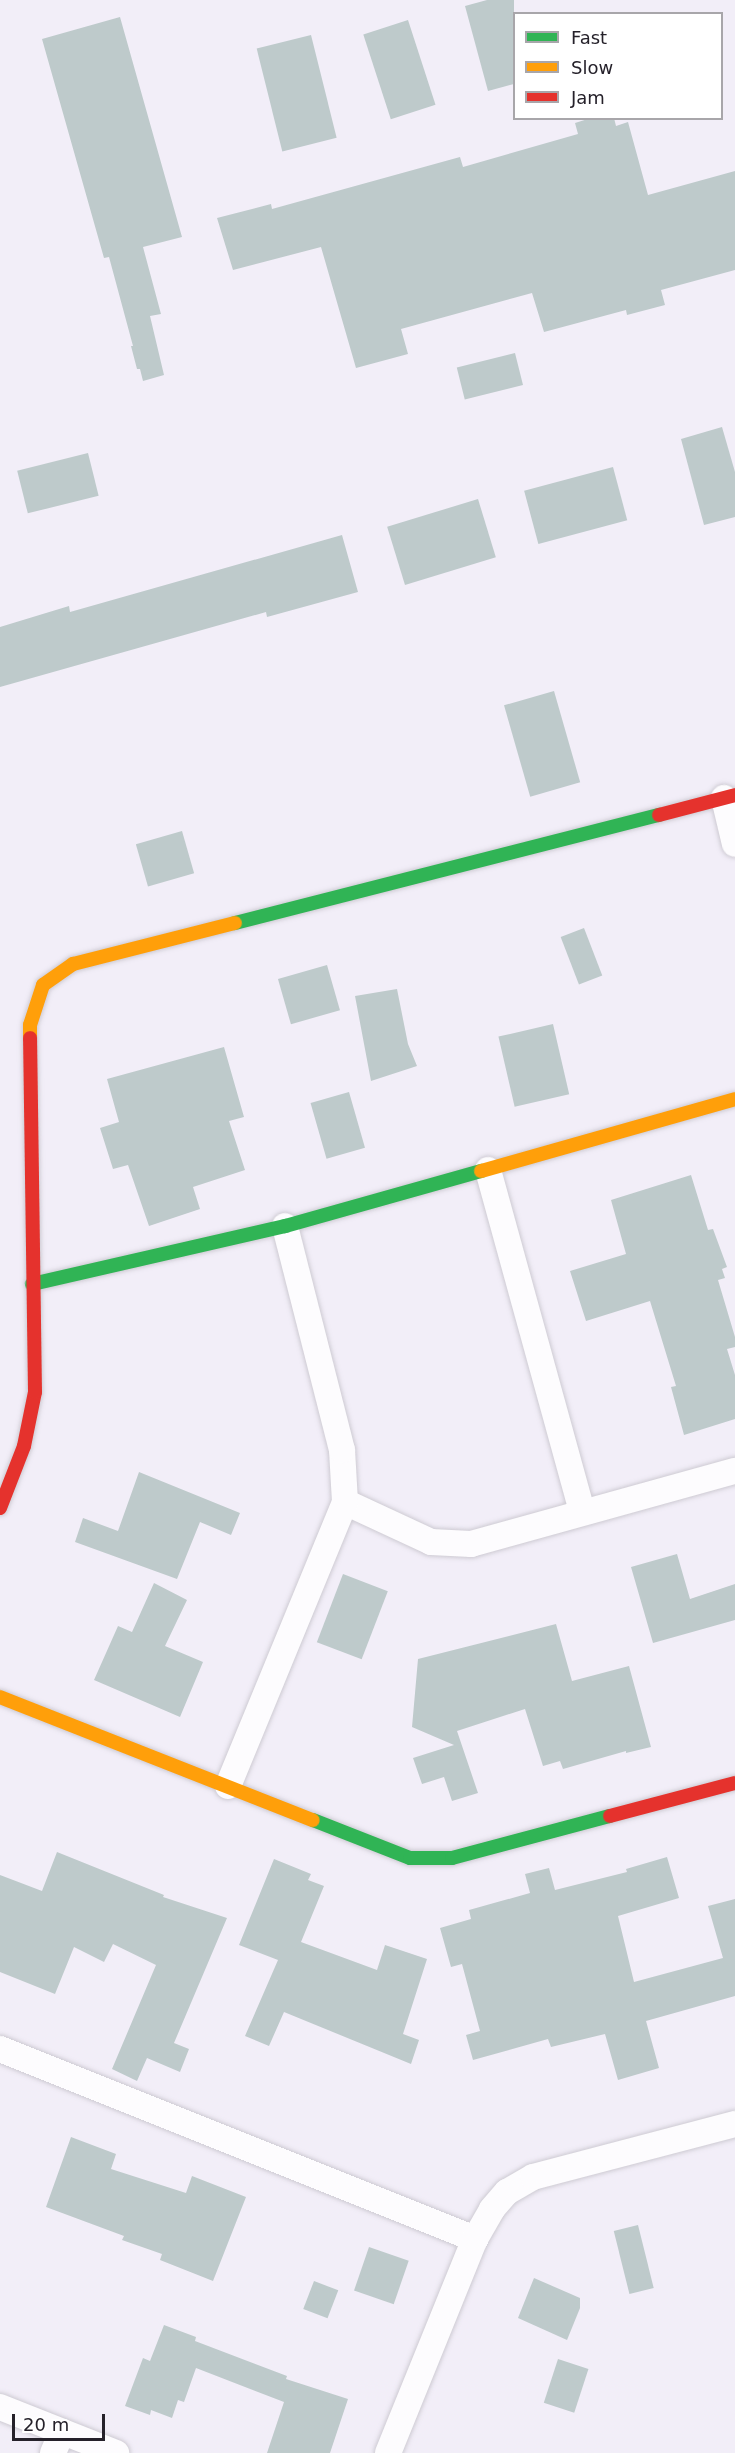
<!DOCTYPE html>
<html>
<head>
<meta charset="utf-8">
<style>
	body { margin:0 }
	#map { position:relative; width:735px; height:2453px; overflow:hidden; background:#f2eef8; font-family:"DejaVu Sans",sans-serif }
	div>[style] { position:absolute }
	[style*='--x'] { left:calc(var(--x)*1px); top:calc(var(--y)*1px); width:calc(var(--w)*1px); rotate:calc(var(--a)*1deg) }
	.building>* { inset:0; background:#becacb; transform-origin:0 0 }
	.roads { filter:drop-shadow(0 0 2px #cecbd3) drop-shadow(0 0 2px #cecbd3) }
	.street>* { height:26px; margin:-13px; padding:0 13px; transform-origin:13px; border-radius:13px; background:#fdfcfe }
	.fast>* { height:14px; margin:-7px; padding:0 7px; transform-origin:7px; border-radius:7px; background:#30b455 }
	.slow>* { height:14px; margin:-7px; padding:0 7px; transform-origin:7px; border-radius:7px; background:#ff9f0a }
	.jam>* { height:14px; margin:-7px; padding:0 7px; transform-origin:7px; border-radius:7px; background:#e5322d }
	span { translate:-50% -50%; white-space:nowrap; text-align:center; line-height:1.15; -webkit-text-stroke:4.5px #fff; paint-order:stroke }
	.legend { position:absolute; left:513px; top:12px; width:210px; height:108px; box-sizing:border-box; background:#fff; border:2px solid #a8a6aa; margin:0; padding:8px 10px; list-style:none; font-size:18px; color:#25212a }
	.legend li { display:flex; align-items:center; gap:12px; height:30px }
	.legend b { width:30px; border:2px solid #a8a6aa }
	.scale { position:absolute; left:12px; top:2414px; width:93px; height:27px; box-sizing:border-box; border:3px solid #25212a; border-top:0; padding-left:8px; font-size:18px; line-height:21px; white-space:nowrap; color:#25212a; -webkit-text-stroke:4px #fff; paint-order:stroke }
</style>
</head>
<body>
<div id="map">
	<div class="building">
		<i style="clip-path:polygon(487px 0,514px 0,514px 84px,488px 91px,465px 6px)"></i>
		<i style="clip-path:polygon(120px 17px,182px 237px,143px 247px,161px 314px,150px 316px,164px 375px,143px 381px,140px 369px,137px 369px,131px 346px,133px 346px,109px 257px,104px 258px,42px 39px)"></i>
		<i style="left:408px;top:20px;width:89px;height:47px;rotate:72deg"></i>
		<i style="left:311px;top:35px;width:106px;height:56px;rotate:76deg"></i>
		<i style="clip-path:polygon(591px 118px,614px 118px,616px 126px,628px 122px,648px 195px,735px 171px,735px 270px,661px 290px,665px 305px,627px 315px,626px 310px,544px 332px,532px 293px,401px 329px,408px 354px,356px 368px,321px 247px,233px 270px,217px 218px,271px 204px,272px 209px,460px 157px,463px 167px,578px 134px,575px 123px)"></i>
		<i style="left:515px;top:353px;width:33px;height:60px;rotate:76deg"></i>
		<i style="clip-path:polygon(722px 427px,735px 472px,735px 517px,704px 525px,681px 439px)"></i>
		<i style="left:88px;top:453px;width:44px;height:73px;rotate:76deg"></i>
		<i style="left:613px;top:467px;width:55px;height:92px;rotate:75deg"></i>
		<i style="left:478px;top:499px;width:61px;height:95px;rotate:73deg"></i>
		<i style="clip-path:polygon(342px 535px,358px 592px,267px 617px,266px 612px,0 687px,0 627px,69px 606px,70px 612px)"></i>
		<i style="left:554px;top:691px;width:95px;height:52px;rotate:74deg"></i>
		<i style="left:182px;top:831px;width:44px;height:48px;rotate:74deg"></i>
		<i style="left:584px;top:928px;width:51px;height:25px;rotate:69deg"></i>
		<i style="left:327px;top:965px;width:47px;height:51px;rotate:74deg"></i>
		<i style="clip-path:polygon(397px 989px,408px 1044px,417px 1066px,371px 1081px,355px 996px)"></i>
		<i style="left:553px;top:1024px;width:72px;height:56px;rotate:77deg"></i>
		<i style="clip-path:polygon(224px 1047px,244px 1117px,229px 1121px,245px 1170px,193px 1187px,200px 1209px,149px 1226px,128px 1165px,113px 1169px,100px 1128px,119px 1122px,107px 1079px)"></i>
		<i style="left:349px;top:1092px;width:58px;height:40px;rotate:74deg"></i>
		<i style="clip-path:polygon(691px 1175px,708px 1230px,713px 1229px,727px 1267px,722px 1269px,725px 1278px,718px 1280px,735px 1337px,735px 1347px,727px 1349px,735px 1375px,735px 1419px,684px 1435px,671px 1387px,676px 1386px,650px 1301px,586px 1321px,570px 1271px,626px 1254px,611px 1200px)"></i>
		<i style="clip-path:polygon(139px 1472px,240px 1513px,231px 1535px,200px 1522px,177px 1579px,75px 1542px,83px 1518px,118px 1531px)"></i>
		<i style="clip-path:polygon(677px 1554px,690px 1599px,735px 1584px,735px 1620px,653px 1643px,631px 1567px)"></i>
		<i style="left:343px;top:1574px;width:48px;height:73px;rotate:21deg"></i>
		<i style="clip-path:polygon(154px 1583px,187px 1600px,165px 1646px,203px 1662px,180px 1717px,94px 1680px,118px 1626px,132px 1632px)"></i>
		<i style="clip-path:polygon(556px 1624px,572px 1681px,629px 1666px,651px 1747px,626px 1753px,626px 1751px,563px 1769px,560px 1761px,543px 1766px,525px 1709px,457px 1731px,478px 1793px,452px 1801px,444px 1777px,422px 1784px,413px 1758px,454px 1745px,412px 1727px,418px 1659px)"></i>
		<i style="clip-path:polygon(57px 1852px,164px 1895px,163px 1897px,227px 1918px,174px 2043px,189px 2049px,180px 2072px,147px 2058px,137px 2081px,112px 2069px,156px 1965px,113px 1944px,104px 1962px,74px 1947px,55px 1994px,0 1972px,0 1875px,42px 1891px)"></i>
		<i style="clip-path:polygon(667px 1857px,679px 1898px,618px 1916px,634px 1982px,723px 1958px,708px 1906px,735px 1899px,735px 1996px,646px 2021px,659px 2068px,618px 2080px,605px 2034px,551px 2047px,548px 2039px,473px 2060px,466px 2035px,480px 2031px,462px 1964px,451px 1967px,440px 1928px,471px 1919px,469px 1910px,530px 1893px,525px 1874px,549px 1868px,555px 1890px,627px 1872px,626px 1869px)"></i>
		<i style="clip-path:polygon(274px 1859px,311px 1874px,308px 1880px,324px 1886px,301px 1942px,377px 1970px,385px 1945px,427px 1959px,403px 2034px,419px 2040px,411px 2064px,284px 2012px,269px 2046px,245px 2036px,278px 1960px,239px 1945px)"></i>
		<i style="clip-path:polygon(71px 2137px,116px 2154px,111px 2169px,186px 2193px,192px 2176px,246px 2197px,213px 2281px,160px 2260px,162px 2254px,122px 2240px,124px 2236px,46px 2207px)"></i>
		<i style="left:638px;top:2225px;width:65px;height:25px;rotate:76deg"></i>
		<i style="left:369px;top:2247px;width:42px;height:46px;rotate:19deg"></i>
		<i style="clip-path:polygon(534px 2278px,580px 2298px,580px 2308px,567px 2340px,518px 2318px)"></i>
		<i style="left:314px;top:2281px;width:26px;height:30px;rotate:21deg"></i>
		<i style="clip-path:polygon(164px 2325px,196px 2337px,195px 2341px,287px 2376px,286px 2379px,348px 2399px,330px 2453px,267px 2453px,284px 2402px,196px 2368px,184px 2402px,178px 2400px,172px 2418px,151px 2410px,150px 2415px,125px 2406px,143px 2358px,150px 2361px)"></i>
		<i style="left:558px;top:2359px;width:32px;height:46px;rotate:18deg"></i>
	</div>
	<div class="roads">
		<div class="street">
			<i style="--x:724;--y:798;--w:47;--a:76.6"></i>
			<i style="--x:488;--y:1170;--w:355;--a:74.6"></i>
			<i style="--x:345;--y:1502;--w:95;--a:24.9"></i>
			<i style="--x:431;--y:1542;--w:40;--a:2.9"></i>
			<i style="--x:471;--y:1544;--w:274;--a:-15.5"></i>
			<i style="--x:228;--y:1786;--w:307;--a:-67.6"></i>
			<i style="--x:345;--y:1502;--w:52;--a:-93.3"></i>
			<i style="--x:342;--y:1450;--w:231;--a:-104.3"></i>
			<i style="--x:0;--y:2049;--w:512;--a:21.8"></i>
			<i style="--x:0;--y:2407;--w:125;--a:21.6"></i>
			<i style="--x:53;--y:2453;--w:23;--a:-67"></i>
			<i style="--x:388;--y:2453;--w:231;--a:-67.9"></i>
			<i style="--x:475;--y:2239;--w:34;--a:-60"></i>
			<i style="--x:492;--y:2209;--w:23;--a:-49"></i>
			<i style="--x:507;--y:2192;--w:30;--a:-30"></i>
			<i style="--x:533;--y:2177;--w:209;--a:-14.7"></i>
		</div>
		<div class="fast">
			<i style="--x:235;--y:923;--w:438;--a:-14.3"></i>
			<i style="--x:32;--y:1284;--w:260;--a:-12.9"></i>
			<i style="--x:285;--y:1226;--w:204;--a:-15.7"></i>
			<i style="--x:313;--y:1820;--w:104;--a:21.4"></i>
			<i style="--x:410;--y:1858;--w:42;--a:0"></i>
			<i style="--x:452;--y:1858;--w:163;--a:-14.9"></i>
		</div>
		<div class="slow">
			<i style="--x:30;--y:1038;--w:13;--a:-90"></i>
			<i style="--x:30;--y:1025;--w:42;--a:-72"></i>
			<i style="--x:43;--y:985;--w:37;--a:-35"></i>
			<i style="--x:73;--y:964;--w:167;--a:-14.2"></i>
			<i style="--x:481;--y:1171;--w:264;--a:-15.8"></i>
			<i style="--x:0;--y:1697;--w:336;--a:21.5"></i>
		</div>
		<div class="jam">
			<i style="--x:659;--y:815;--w:79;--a:-14.7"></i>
			<i style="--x:0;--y:1508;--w:66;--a:-68.8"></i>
			<i style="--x:24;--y:1446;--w:55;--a:-78.5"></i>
			<i style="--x:35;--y:1392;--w:354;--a:-90.8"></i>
			<i style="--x:610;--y:1816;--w:129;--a:-14.8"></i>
		</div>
	</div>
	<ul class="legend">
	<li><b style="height:8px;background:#30b455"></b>Fast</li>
	<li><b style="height:8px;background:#ff9f0a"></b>Slow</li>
	<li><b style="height:8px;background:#e5322d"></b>Jam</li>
	</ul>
	<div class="scale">20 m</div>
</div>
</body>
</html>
